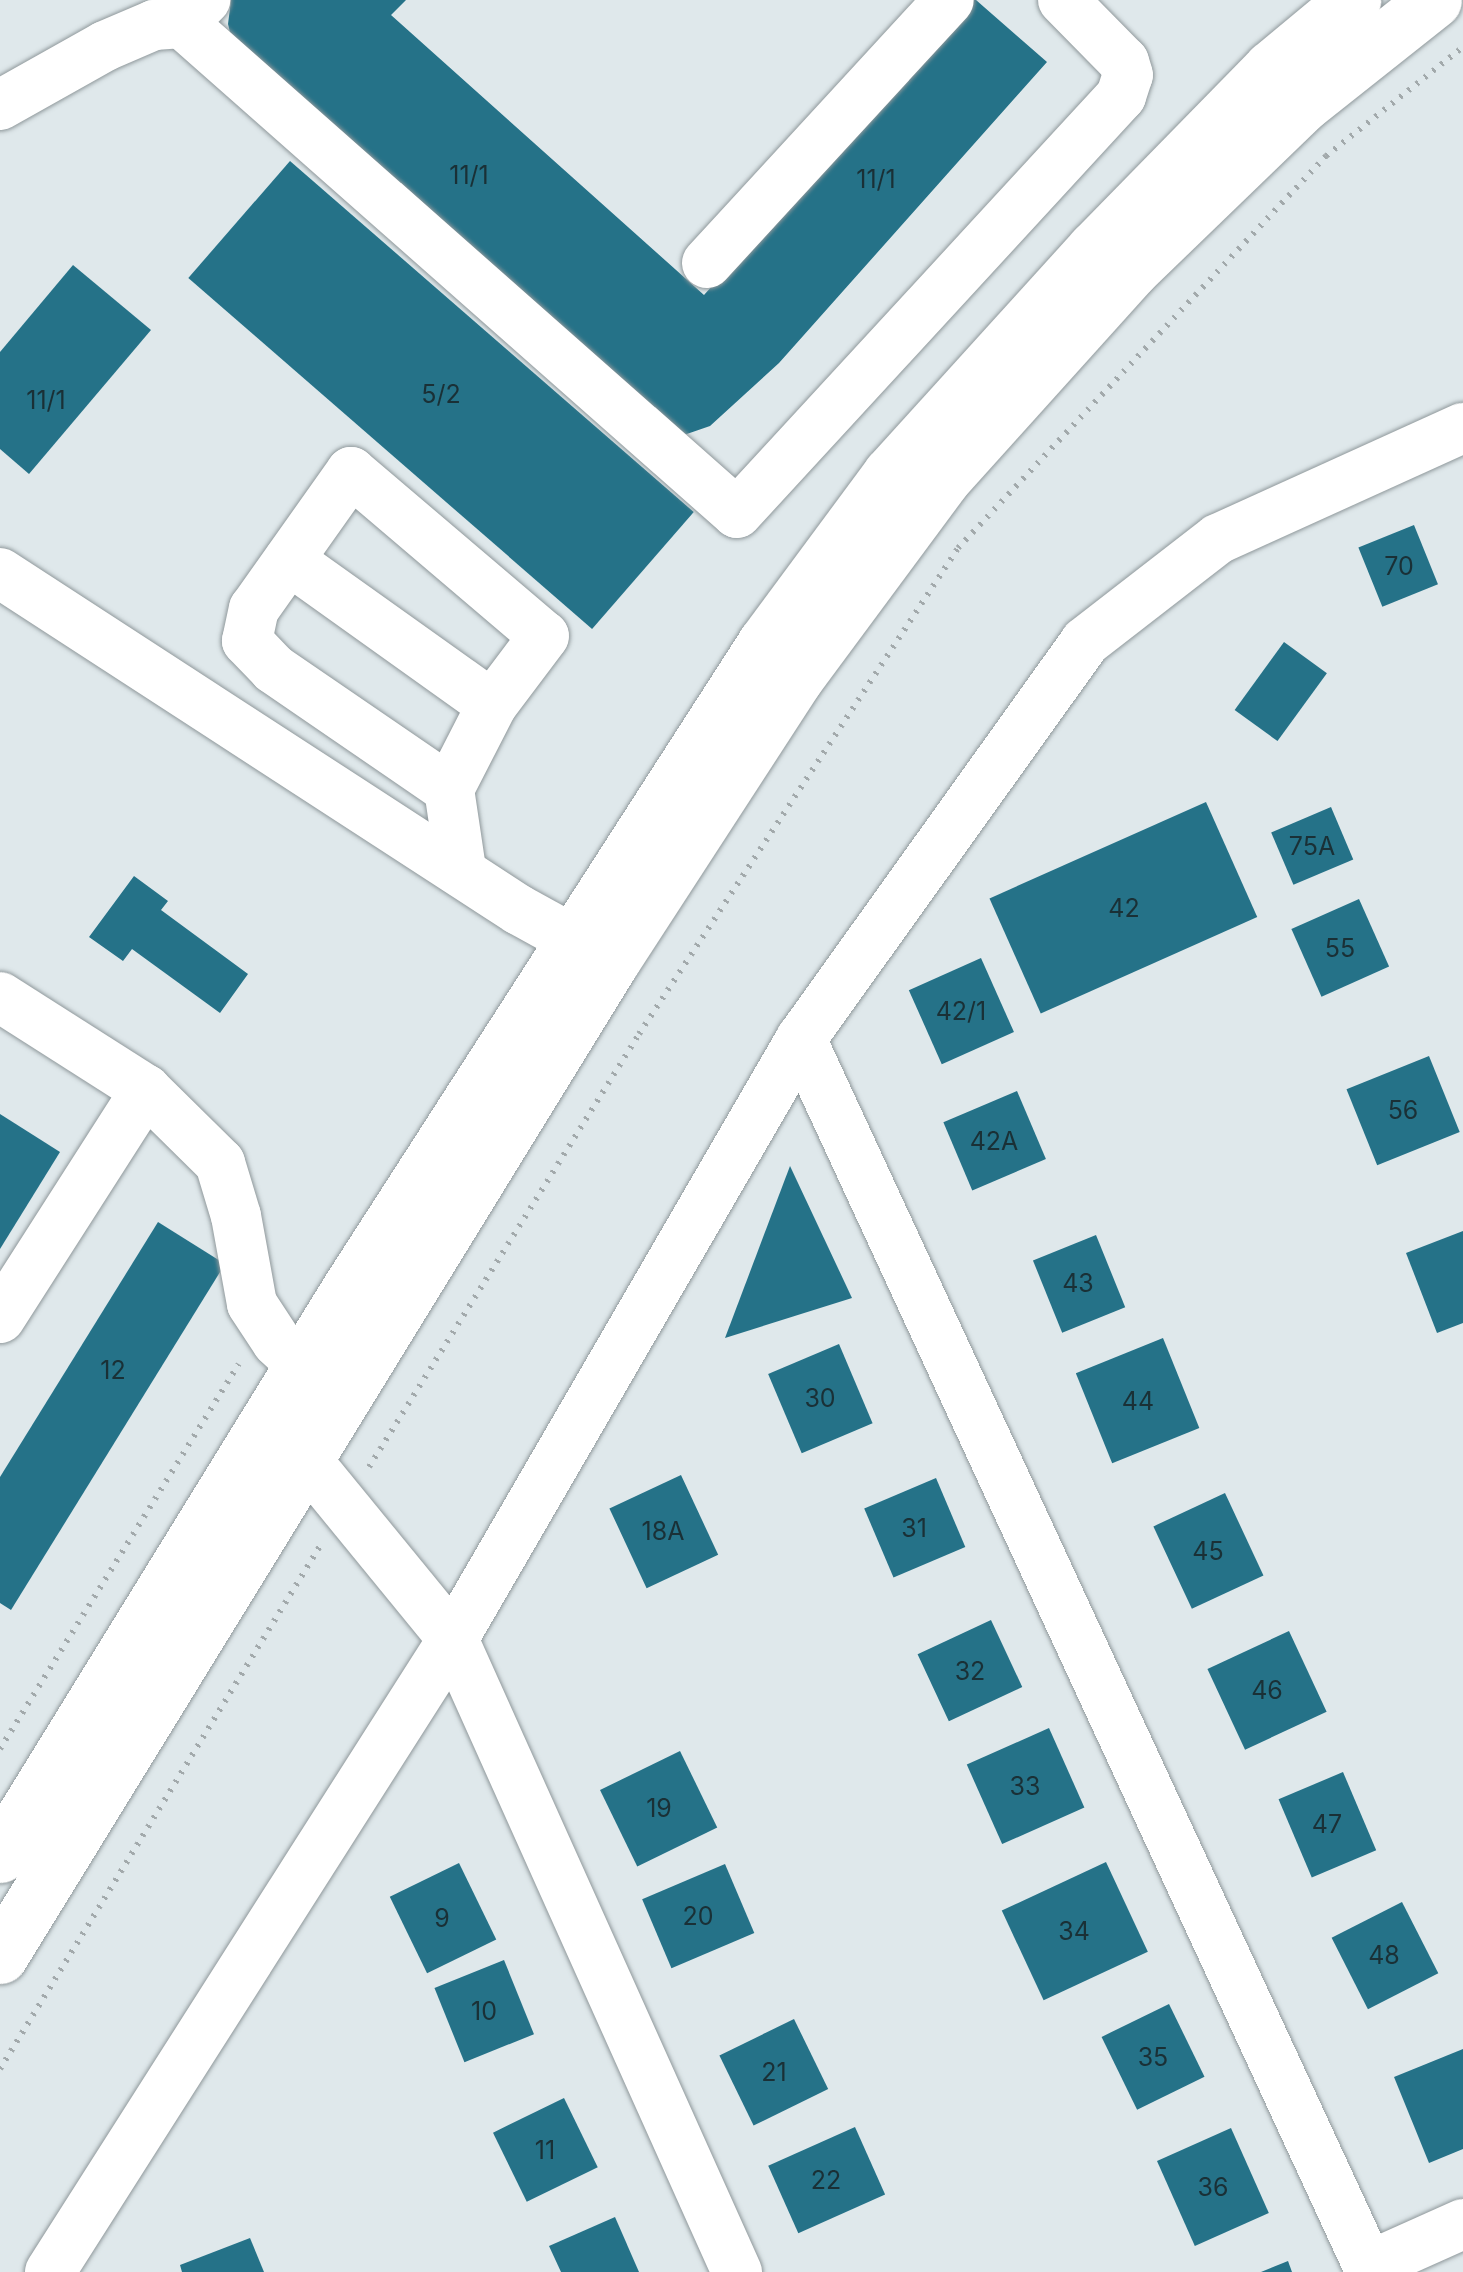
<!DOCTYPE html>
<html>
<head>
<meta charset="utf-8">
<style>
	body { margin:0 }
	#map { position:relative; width:1463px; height:2272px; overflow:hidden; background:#dfe8eb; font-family:Inter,sans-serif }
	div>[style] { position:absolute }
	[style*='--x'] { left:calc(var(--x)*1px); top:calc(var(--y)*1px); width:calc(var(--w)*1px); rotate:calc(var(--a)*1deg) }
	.building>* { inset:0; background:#257288; transform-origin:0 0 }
	.path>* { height:6px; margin-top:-3px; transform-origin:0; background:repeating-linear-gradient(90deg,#a2a9ab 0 2.5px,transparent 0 10.5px) }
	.roads { filter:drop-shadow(0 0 2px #8f989b) drop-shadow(0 0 2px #8f989b) }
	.minor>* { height:50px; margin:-25px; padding:0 25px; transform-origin:25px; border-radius:25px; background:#fff }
	.major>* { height:55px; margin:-27.5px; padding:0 27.5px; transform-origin:27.5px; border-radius:27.5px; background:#fff }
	span { translate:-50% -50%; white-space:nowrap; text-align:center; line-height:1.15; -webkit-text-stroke:10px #fff; paint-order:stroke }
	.number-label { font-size:25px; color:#1a3036 }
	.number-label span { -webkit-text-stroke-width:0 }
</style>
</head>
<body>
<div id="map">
	<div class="building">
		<i style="clip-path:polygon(231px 0,406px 0,391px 15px,704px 295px,969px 0,976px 0,1047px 62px,779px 363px,710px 426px,681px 436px,235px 54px,228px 24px)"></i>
		<i style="left:290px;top:161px;width:535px;height:155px;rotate:41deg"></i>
		<i style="clip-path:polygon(73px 265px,151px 330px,29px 474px,0 449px,0 352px)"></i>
		<i style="left:1414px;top:525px;width:64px;height:60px;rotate:68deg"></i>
		<i style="left:1284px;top:642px;width:53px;height:84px;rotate:36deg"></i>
		<i style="left:1206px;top:802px;width:126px;height:237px;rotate:66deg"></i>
		<i style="left:1331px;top:807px;width:57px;height:65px;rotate:67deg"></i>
		<i style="clip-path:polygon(134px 876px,168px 901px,161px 910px,248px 974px,220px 1013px,132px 949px,123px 961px,89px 937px)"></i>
		<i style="left:1359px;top:899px;width:74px;height:74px;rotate:66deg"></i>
		<i style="left:981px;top:958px;width:81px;height:79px;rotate:66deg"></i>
		<i style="left:1429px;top:1056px;width:82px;height:89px;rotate:68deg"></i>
		<i style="left:1017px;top:1091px;width:74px;height:80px;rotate:67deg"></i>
		<i style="clip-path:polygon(0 1114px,60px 1152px,0 1249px)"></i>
		<i style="clip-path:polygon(790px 1166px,852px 1298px,725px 1338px)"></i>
		<i style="clip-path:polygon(158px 1222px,225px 1264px,11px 1610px,0 1603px,0 1477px)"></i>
		<i style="clip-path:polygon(1463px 1231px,1463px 1323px,1437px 1333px,1406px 1253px)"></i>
		<i style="left:1096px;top:1235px;width:78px;height:68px;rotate:68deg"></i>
		<i style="left:1163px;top:1338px;width:97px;height:94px;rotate:68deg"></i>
		<i style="left:839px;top:1344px;width:86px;height:77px;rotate:67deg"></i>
		<i style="left:681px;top:1475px;width:88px;height:79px;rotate:65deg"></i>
		<i style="left:936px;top:1478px;width:75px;height:78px;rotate:67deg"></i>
		<i style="left:1225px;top:1493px;width:91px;height:79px;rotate:65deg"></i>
		<i style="left:991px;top:1620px;width:74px;height:81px;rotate:65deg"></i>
		<i style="left:1289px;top:1631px;width:89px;height:90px;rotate:65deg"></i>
		<i style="left:1049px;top:1728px;width:87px;height:90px;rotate:66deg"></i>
		<i style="left:680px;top:1751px;width:85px;height:89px;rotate:64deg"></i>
		<i style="left:1343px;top:1772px;width:85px;height:70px;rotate:67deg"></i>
		<i style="left:1106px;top:1862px;width:99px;height:115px;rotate:65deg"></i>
		<i style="left:459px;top:1863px;width:85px;height:77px;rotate:64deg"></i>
		<i style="left:725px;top:1864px;width:75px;height:90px;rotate:67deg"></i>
		<i style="left:1402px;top:1902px;width:80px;height:79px;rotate:63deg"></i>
		<i style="left:504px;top:1960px;width:80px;height:75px;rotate:68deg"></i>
		<i style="left:1169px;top:2004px;width:81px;height:75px;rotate:64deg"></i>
		<i style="left:794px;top:2019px;width:78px;height:83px;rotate:64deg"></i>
		<i style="clip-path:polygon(1463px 2049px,1463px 2149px,1429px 2163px,1394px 2077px)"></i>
		<i style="left:564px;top:2098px;width:77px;height:79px;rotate:64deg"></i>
		<i style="left:855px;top:2127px;width:74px;height:95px;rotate:66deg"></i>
		<i style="left:1231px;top:2128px;width:93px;height:81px;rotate:66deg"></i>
		<i style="clip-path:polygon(615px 2217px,639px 2272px,561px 2272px,549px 2246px)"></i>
		<i style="clip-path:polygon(250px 2238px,264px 2272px,182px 2272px,180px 2265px)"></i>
		<i style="clip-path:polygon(1288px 2261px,1292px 2272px,1261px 2272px)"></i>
	</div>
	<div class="path">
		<i style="--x:369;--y:1467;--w:510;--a:-58.05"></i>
		<i style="--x:639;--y:1034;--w:581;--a:-56.72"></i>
		<i style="--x:958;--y:548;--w:538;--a:-46.81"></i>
		<i style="--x:1326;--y:156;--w:175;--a:-38.5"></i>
		<i style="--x:0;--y:1749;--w:453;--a:-58.2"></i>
		<i style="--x:0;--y:2069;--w:613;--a:-58.54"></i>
	</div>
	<div class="roads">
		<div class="minor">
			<i style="--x:182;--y:23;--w:740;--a:41.44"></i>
			<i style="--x:737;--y:513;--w:567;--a:-47.36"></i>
			<i style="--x:1121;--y:96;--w:22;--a:-72"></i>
			<i style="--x:1128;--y:75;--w:14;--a:-107"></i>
			<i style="--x:1124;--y:62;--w:87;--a:-134.5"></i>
			<i style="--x:0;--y:105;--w:120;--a:-29.3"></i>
			<i style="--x:105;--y:46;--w:53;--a:-23.2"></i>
			<i style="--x:154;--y:25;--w:28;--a:-4"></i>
			<i style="--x:182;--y:23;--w:33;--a:-45"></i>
			<i style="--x:707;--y:263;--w:357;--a:-47.4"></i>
			<i style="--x:289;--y:560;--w:249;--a:35.5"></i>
			<i style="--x:0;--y:573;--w:619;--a:33"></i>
			<i style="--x:519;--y:910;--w:102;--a:28.8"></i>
			<i style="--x:449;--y:789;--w:212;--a:-145.6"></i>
			<i style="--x:274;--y:669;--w:39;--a:-134"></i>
			<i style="--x:247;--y:641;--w:33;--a:-78"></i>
			<i style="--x:254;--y:609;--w:168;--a:-54.7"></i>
			<i style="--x:351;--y:472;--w:253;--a:40.4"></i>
			<i style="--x:544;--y:636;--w:86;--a:127"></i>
			<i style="--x:492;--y:705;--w:94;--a:117.1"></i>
			<i style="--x:449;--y:789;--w:81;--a:81.5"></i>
			<i style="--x:0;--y:997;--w:173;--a:32.5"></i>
			<i style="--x:146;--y:1090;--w:104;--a:44.6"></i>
			<i style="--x:220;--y:1163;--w:55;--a:73.2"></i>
			<i style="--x:236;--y:1216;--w:89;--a:79.7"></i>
			<i style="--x:252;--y:1304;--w:45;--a:56.7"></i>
			<i style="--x:277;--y:1342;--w:34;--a:43"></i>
			<i style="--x:801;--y:1039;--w:1358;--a:65.19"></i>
			<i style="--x:0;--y:1318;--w:271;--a:-57.4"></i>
			<i style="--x:281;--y:1429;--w:271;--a:50.7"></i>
			<i style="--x:453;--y:1639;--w:694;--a:65.84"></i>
			<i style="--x:1369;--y:2266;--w:103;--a:-24.1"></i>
			<i style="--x:50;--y:2272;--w:750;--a:-57.52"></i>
			<i style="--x:453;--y:1639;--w:694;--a:-59.89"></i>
			<i style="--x:801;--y:1039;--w:488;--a:-54.4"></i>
			<i style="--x:1085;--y:642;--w:168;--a:-37.8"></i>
			<i style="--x:1218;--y:539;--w:269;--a:-24.4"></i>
		</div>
		<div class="major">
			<i style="--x:0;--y:1855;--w:665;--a:-58.34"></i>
			<i style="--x:349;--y:1289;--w:768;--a:-57.22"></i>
			<i style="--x:765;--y:643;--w:210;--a:-53.5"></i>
			<i style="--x:890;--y:474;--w:304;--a:-47.8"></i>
			<i style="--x:1094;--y:249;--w:253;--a:-45.6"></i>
			<i style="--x:1271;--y:68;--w:107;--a:-39.7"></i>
			<i style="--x:0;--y:1956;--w:1168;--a:-58.41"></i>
			<i style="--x:612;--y:961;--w:336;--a:-57"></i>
			<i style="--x:795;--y:679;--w:247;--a:-53.5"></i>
			<i style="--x:942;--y:480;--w:283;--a:-48"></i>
			<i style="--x:1131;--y:270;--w:239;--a:-44"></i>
			<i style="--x:1303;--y:104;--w:167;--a:-38.4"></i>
		</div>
	</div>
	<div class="number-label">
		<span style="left:469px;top:175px">11/1</span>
		<span style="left:876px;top:179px">11/1</span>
		<span style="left:441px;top:394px">5/2</span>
		<span style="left:46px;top:400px">11/1</span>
		<span style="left:1399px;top:566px">70</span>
		<span style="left:1312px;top:846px">75А</span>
		<span style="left:1124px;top:908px">42</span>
		<span style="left:1340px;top:948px">55</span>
		<span style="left:961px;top:1011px">42/1</span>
		<span style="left:1403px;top:1110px">56</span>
		<span style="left:994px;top:1141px">42А</span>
		<span style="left:1078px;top:1283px">43</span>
		<span style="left:113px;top:1370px">12</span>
		<span style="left:820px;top:1398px">30</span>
		<span style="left:1138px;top:1401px">44</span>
		<span style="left:914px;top:1528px">31</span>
		<span style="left:663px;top:1531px">18А</span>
		<span style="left:1208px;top:1551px">45</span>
		<span style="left:970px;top:1671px">32</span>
		<span style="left:1267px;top:1690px">46</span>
		<span style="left:1025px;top:1786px">33</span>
		<span style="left:659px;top:1808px">19</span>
		<span style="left:1327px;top:1824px">47</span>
		<span style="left:698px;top:1916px">20</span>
		<span style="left:442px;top:1918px">9</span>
		<span style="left:1074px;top:1931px">34</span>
		<span style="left:1384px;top:1955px">48</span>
		<span style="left:484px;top:2011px">10</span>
		<span style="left:1153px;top:2057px">35</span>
		<span style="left:774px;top:2072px">21</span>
		<span style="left:545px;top:2150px">11</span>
		<span style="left:826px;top:2180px">22</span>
		<span style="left:1213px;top:2187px">36</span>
	</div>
</div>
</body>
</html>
